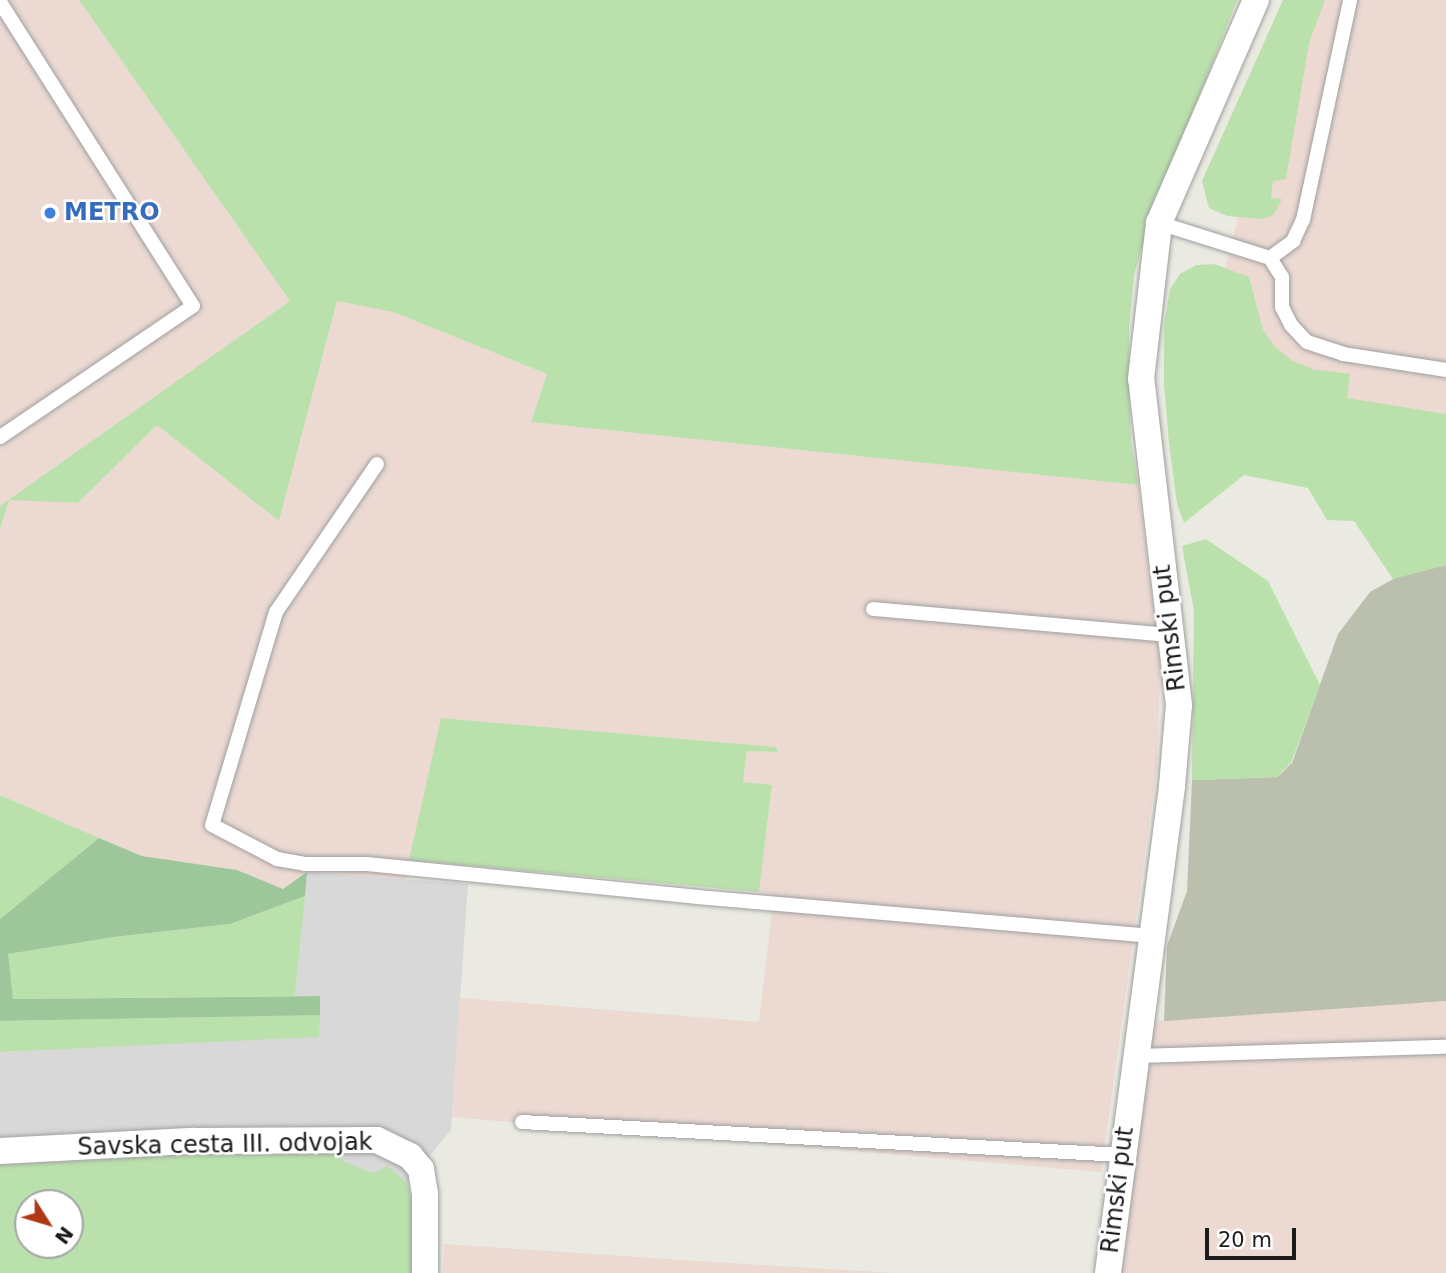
<!DOCTYPE html>
<html>
<head>
<meta charset="utf-8">
<style>
	body { margin:0 }
	#map { position:relative; width:1446px; height:1273px; overflow:hidden; background:#ebeae2; font-family:"DejaVu Sans",sans-serif }
	div>[style] { position:absolute }
	[style*='--x'] { left:calc(var(--x)*1px); top:calc(var(--y)*1px); width:calc(var(--w)*1px); rotate:calc(var(--a)*1deg) }
	.residential>* { inset:0; background:#d9d8d8 }
	.commercial>* { inset:0; background:#ebd9d2 }
	.construction>* { inset:0; background:#bbbfae }
	.grass>* { inset:0; background:#bae1ac }
	.forest>* { inset:0; background:#9ec69b }
	.roads { filter:drop-shadow(0 0 2px #9f9f9f) drop-shadow(0 0 2px #9f9f9f) }
	.lane>* { height:14px; margin:-7px; padding:0 7px; transform-origin:7px; border-radius:7px; background:#fff }
	.street>* { height:26px; margin:-13px; padding:0 13px; transform-origin:13px; border-radius:13px; background:#fff }
	.dots>* { width:19px; height:19px; translate:-50% -50%; box-sizing:border-box; border:4px solid #fff; border-radius:50% }
	span { translate:-50% -50%; white-space:nowrap; text-align:center; line-height:1.15; -webkit-text-stroke:5px #fff; paint-order:stroke }
	.shop-label { font-size:24px; color:#366cbe; font-weight:700 }
	.left { translate:0 -50%; text-align:left }
	.street-label { font-size:24px; color:#1b1b1b }
	.north { position:absolute; left:14px; top:1189px; width:70px; height:70px; box-sizing:border-box; background:#fff; border:2px solid #a4a4a4; border-radius:50%; rotate:127deg; font-size:19px; font-weight:700; line-height:28px; text-align:center; color:#1b1b1b }
	.north::after { content:''; display:block; margin:auto; width:24px; height:32px; background:#b13815; clip-path:polygon(50% 0,100% 100%,50% 72%,0 100%) }
	.scale { position:absolute; left:1205px; top:1228px; width:91px; height:32px; box-sizing:border-box; border:4px solid #1b1b1b; border-top:0; padding-left:9px; font-size:21px; line-height:24px; white-space:nowrap; color:#1b1b1b; -webkit-text-stroke:5px #fff; paint-order:stroke }
</style>
</head>
<body>
<div id="map">
	<div class="residential">
		<i style="clip-path:polygon(307px 872px,468px 884px,451px 1130px,407px 1183px,387px 1167px,373px 1173px,344px 1161px,199px 1154px,0 1165px,0 1052px,56px 1049px,320px 996px,295px 996px)"></i>
	</div>
	<div class="commercial">
		<i style="clip-path:polygon(0 0,79px 0,290px 301px,10px 499px,78px 503px,157px 425px,279px 521px,337px 301px,393px 312px,547px 374px,531px 422px,1138px 485px,1160px 666px,1157px 767px,1101px 1172px,452px 1117px,460px 998px,759px 1022px,774px 894px,759px 892px,772px 786px,743px 782px,747px 751px,776px 752px,777px 747px,441px 718px,405px 879px,307px 872px,283px 889px,237px 870px,142px 856px,0 795px,0 531px,8px 501px,0 506px)"></i>
		<i style="clip-path:polygon(1321px 0,1446px 0,1446px 467px,1215px 355px,1224px 272px,1251px 167px)"></i>
		<i style="clip-path:polygon(1446px 1001px,1446px 1273px,1121px 1273px,1155px 1021px)"></i>
		<i style="clip-path:polygon(444px 1244px,712px 1262px,896px 1273px,443px 1273px)"></i>
	</div>
	<div class="construction">
		<i style="clip-path:polygon(1446px 565px,1446px 1001px,1164px 1021px,1167px 946px,1187px 891px,1192px 780px,1277px 777px,1292px 763px,1338px 634px,1370px 592px,1397px 577px)"></i>
	</div>
	<div class="grass">
		<i style="clip-path:polygon(79px 0,1237px 0,1148px 226px,1134px 275px,1129px 329px,1129px 392px,1131px 441px,1138px 485px,531px 422px,547px 374px,393px 312px,337px 301px,279px 521px,157px 425px,78px 503px,9px 500px,0 529px,0 506px,290px 301px)"></i>
		<i style="clip-path:polygon(1283px 0,1325px 0,1309px 43px,1286px 179px,1273px 181px,1271px 198px,1282px 199px,1274px 214px,1263px 219px,1227px 216px,1209px 208px,1202px 181px)"></i>
		<i style="clip-path:polygon(1214px 264px,1249px 277px,1263px 330px,1274px 346px,1291px 360px,1312px 369px,1350px 374px,1347px 398px,1446px 414px,1446px 565px,1393px 579px,1354px 521px,1327px 520px,1308px 488px,1244px 475px,1184px 523px,1177px 504px,1169px 443px,1164px 386px,1164px 325px,1170px 289px,1180px 274px,1196px 265px)"></i>
		<i style="clip-path:polygon(1206px 539px,1268px 581px,1320px 685px,1291px 763px,1276px 777px,1192px 780px,1194px 611px,1182px 546px)"></i>
		<i style="clip-path:polygon(441px 718px,777px 747px,777px 752px,747px 751px,743px 782px,772px 785px,759px 892px,409px 860px)"></i>
		<i style="clip-path:polygon(0 795px,99px 838px,0 919px)"></i>
		<i style="clip-path:polygon(305px 896px,295px 996px,13px 999px,7px 954px,114px 937px,230px 924px)"></i>
		<i style="clip-path:polygon(320px 1015px,319px 1037px,0 1052px,0 1021px)"></i>
		<i style="clip-path:polygon(evenodd,335px 1153px,344px 1161px,373px 1173px,387px 1166px,407px 1183px,416px 1216px,416px 1273px,0 1273px,0 1165px,199px 1154px,335px 1153px,28px 1203px,70px 1203px,70px 1245px,28px 1245px,28px 1203px)"></i>
	</div>
	<div class="forest">
		<i style="clip-path:polygon(99px 838px,142px 856px,237px 870px,283px 889px,307px 872px,305px 896px,230px 924px,114px 937px,8px 954px,13px 999px,320px 996px,320px 1015px,0 1021px,0 919px)"></i>
	</div>
	<div class="roads">
		<div class="lane">
			<i style="--x:0;--y:2;--w:360;--a:57.6"></i>
			<i style="--x:193;--y:306;--w:233;--a:145.8"></i>
			<i style="--x:1159;--y:223;--w:116;--a:17.5"></i>
			<i style="--x:1270;--y:258;--w:22;--a:58"></i>
			<i style="--x:1282;--y:277;--w:30;--a:90"></i>
			<i style="--x:1282;--y:307;--w:20;--a:63"></i>
			<i style="--x:1291;--y:325;--w:23;--a:47"></i>
			<i style="--x:1307;--y:342;--w:38;--a:18"></i>
			<i style="--x:1343;--y:354;--w:104;--a:8.8"></i>
			<i style="--x:1270;--y:258;--w:29;--a:-36"></i>
			<i style="--x:1293;--y:241;--w:23;--a:-65"></i>
			<i style="--x:1303;--y:220;--w:225;--a:-77.9"></i>
			<i style="--x:377;--y:464;--w:179;--a:124.3"></i>
			<i style="--x:276;--y:612;--w:222;--a:106.7"></i>
			<i style="--x:212;--y:825;--w:73;--a:27.6"></i>
			<i style="--x:277;--y:859;--w:27;--a:10"></i>
			<i style="--x:304;--y:864;--w:63;--a:0"></i>
			<i style="--x:367;--y:864;--w:333;--a:5.7"></i>
			<i style="--x:698;--y:897;--w:455;--a:4.9"></i>
			<i style="--x:873;--y:609;--w:299;--a:5"></i>
			<i style="--x:1136;--y:1056;--w:310;--a:-1.7"></i>
			<i style="--x:522;--y:1122;--w:601;--a:3.15"></i>
		</div>
		<div class="street">
			<i style="--x:0;--y:1151;--w:194;--a:-3"></i>
			<i style="--x:194;--y:1141;--w:183;--a:-0.3"></i>
			<i style="--x:377;--y:1140;--w:37;--a:26"></i>
			<i style="--x:410;--y:1156;--w:17;--a:50"></i>
			<i style="--x:421;--y:1169;--w:25;--a:81"></i>
			<i style="--x:425;--y:1194;--w:79;--a:90"></i>
			<i style="--x:1108;--y:1273;--w:491;--a:-82.5"></i>
			<i style="--x:1172;--y:786;--w:81;--a:-85.1"></i>
			<i style="--x:1179;--y:705;--w:328;--a:-96.6"></i>
			<i style="--x:1141;--y:379;--w:157;--a:-83.4"></i>
			<i style="--x:1159;--y:223;--w:243;--a:-66.5"></i>
		</div>
	</div>
	<div class="dots">
		<i style="left:50px;top:213px;background:#3f7fe0"></i>
	</div>
	<div class="shop-label">
		<span class="left" style="left:64px;top:213px">METRO</span>
	</div>
	<div class="street-label">
		<span style="left:1170px;top:628px;rotate:-97deg">Rimski put</span>
		<span style="left:225px;top:1145px;rotate:-1deg">Savska cesta III. odvojak</span>
		<span style="left:1118px;top:1190px;rotate:-83deg">Rimski put</span>
	</div>
	<div class="north">N</div>
	<div class="scale">20 m</div>
</div>
</body>
</html>
